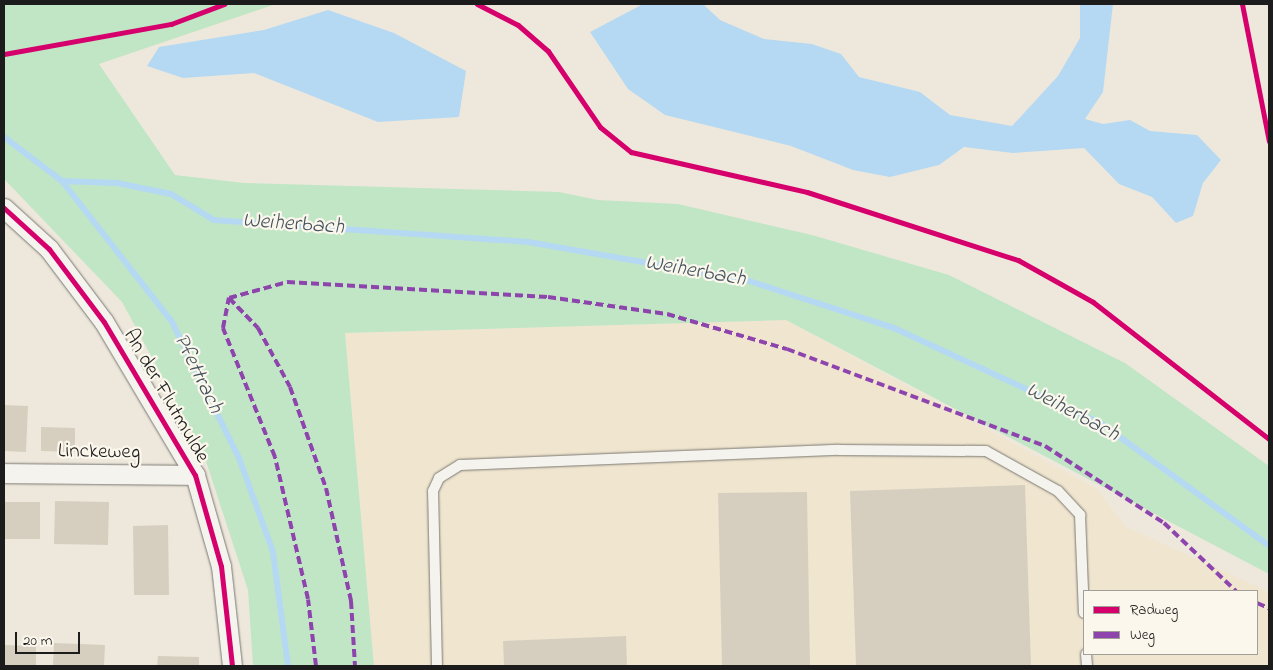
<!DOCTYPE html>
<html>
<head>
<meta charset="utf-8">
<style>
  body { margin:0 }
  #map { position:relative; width:1273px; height:670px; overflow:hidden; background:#eee8dc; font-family:"Indie Flower",sans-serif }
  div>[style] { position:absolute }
  .built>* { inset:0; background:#f0e5cf }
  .green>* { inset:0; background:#c1e6c5 }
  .water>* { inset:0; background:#b5d9f2 }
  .stream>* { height:6px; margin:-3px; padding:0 3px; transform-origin:3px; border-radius:3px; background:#b5d9f2 }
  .building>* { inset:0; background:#d6cfc0 }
  .roads { filter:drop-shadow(0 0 1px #7a7872) drop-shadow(0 0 1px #7a7872) }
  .lane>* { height:10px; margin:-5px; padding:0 5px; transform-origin:5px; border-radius:5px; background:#f5f3ee }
  .street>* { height:19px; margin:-9.5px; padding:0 9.5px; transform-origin:9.5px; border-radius:9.5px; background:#f5f3ee }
  .quiet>* { height:4px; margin-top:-2px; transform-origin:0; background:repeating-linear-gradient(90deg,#8e44ad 0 8px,transparent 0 12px) }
  .cycleway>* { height:5px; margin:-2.5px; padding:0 2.5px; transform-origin:2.5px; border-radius:2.5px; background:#d6006c }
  span { translate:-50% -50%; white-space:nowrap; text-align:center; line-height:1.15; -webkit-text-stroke:4.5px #fbf7ec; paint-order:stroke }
  .street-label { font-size:21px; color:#1c1c1c }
  .water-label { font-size:22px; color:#43535f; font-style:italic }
  .frame { position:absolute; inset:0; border:5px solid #1c1c1c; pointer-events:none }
  .legend { position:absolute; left:1083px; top:590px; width:175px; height:65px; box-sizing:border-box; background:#fbf7ec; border:1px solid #a29f99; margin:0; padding:6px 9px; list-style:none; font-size:15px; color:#1c1c1c }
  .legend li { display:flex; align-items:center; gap:10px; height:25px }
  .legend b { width:25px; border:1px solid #a29f99 }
  .scale { position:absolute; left:15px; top:632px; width:65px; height:22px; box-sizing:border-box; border:2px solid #1c1c1c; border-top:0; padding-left:6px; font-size:15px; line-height:18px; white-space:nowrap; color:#1c1c1c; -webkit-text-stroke:4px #fbf7ec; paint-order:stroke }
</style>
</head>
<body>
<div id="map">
  <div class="built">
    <div style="clip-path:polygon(evenodd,786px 320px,1097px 489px,1126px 527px,1269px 592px,1269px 666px,374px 666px,345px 333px,786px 320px,1084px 591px,1257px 591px,1257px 654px,1084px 654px,1084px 591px)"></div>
  </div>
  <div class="green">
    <div style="clip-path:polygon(4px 4px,276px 4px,99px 64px,175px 175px,244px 183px,559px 192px,598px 200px,678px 204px,812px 235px,949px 275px,1125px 363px,1269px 466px,1269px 574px,786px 320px,345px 333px,374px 666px,253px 666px,248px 590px,203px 452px,122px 302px,4px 179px)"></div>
  </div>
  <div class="water">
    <div style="clip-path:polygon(643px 4px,703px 4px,720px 20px,764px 39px,812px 44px,841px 54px,859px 77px,920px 92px,950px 115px,1012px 126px,1058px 76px,1080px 38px,1080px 4px,1113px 4px,1103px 92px,1085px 119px,1103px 124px,1130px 120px,1150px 131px,1197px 135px,1221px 160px,1203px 183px,1193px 216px,1176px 223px,1152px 197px,1119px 184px,1084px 148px,1013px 153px,964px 147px,939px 165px,890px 177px,853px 170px,791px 146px,665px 115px,628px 89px,590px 32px)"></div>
    <div style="clip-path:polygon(328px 10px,394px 33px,466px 71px,459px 117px,378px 122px,254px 73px,183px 78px,147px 66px,159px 47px,264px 30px)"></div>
  </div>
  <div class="stream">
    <div style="left:4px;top:137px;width:73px;rotate:37.2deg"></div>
    <div style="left:62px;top:181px;width:179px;rotate:52deg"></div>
    <div style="left:172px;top:322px;width:152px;rotate:63.8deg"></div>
    <div style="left:239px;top:458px;width:100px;rotate:70.1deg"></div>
    <div style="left:273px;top:552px;width:115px;rotate:82.5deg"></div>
    <div style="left:62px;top:181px;width:55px;rotate:2.1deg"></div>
    <div style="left:117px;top:183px;width:55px;rotate:11.5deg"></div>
    <div style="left:171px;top:194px;width:50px;rotate:31.2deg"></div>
    <div style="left:214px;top:220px;width:315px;rotate:4deg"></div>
    <div style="left:528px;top:242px;width:221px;rotate:9.9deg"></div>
    <div style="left:746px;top:280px;width:156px;rotate:18deg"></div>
    <div style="left:894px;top:328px;width:229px;rotate:24.8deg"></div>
    <div style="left:1102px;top:424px;width:207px;rotate:36.1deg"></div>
  </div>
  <div class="building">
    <div style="clip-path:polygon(4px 405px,28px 406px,26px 452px,4px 451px)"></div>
    <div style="clip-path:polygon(41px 427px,75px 428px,75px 452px,41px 451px)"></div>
    <div style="clip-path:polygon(1025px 485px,1031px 666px,856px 666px,850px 491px)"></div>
    <div style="clip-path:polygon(807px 492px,810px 666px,722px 666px,718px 493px)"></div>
    <div style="clip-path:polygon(55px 501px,109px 502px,108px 545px,54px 544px)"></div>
    <div style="clip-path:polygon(4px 502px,40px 502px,40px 539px,4px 539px)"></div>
    <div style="clip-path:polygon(168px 525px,169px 595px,134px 595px,133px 526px)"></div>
    <div style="clip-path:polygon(626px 636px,627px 666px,504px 666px,503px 641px)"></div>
    <div style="clip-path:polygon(54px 643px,105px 645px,104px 666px,53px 666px)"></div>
    <div style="clip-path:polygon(4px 645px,36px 646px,36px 666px,4px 666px)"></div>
    <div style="clip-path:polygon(158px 656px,199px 657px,199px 666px,157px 666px)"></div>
  </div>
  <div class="roads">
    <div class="lane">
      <div style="left:1086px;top:654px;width:12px;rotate:85deg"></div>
      <div style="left:437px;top:666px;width:175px;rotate:-91.3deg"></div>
      <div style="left:433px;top:491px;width:14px;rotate:-65deg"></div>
      <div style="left:439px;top:478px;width:25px;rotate:-32deg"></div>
      <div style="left:460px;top:465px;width:379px;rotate:-2.3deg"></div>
      <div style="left:839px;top:450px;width:147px;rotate:0.4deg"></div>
      <div style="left:986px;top:451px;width:82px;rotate:29.1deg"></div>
      <div style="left:1058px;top:491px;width:33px;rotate:47deg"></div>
      <div style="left:1080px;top:515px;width:98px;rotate:87.7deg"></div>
    </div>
    <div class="street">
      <div style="left:4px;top:208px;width:61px;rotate:42.3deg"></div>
      <div style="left:49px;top:249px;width:91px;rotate:53deg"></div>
      <div style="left:104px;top:322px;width:178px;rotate:59.3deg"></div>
      <div style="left:195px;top:475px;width:95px;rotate:74.1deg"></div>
      <div style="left:221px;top:566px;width:101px;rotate:83.7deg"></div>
      <div style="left:4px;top:473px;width:191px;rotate:0.6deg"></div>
    </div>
  </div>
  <div class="quiet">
    <div style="left:229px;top:298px;width:42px;rotate:46deg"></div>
    <div style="left:258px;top:328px;width:67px;rotate:61.5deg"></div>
    <div style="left:290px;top:387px;width:107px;rotate:70.4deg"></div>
    <div style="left:326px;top:488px;width:116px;rotate:77.5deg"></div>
    <div style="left:351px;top:601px;width:65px;rotate:86.5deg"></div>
    <div style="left:1257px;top:603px;width:13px;rotate:23deg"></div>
    <div style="left:316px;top:666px;width:67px;rotate:-96.8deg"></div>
    <div style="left:308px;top:599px;width:146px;rotate:-103.1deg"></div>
    <div style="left:275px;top:457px;width:139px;rotate:-112deg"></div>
    <div style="left:223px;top:328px;width:31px;rotate:-79deg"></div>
    <div style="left:229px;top:298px;width:60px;rotate:-15.4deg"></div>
    <div style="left:287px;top:282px;width:261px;rotate:3.3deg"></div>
    <div style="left:548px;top:297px;width:120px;rotate:8.1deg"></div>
    <div style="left:667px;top:314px;width:125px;rotate:16.3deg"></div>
    <div style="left:787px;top:349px;width:276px;rotate:20.6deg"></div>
    <div style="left:1045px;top:446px;width:142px;rotate:32.9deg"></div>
    <div style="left:1164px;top:523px;width:99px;rotate:43.4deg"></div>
  </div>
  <div class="cycleway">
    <div style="left:477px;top:4px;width:46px;rotate:27.1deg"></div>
    <div style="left:518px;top:25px;width:40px;rotate:41deg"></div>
    <div style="left:548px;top:51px;width:92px;rotate:55.6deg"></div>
    <div style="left:600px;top:127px;width:40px;rotate:39deg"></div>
    <div style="left:631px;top:152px;width:180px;rotate:12.8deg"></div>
    <div style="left:807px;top:192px;width:222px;rotate:17.9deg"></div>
    <div style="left:1018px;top:260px;width:86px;rotate:29.2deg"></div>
    <div style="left:1093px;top:302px;width:223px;rotate:37.9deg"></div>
    <div style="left:1242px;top:4px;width:140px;rotate:78.9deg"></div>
    <div style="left:4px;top:54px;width:170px;rotate:-10.2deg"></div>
    <div style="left:171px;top:24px;width:57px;rotate:-20.7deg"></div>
    <div style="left:4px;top:208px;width:61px;rotate:42.3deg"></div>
    <div style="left:49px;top:249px;width:91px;rotate:53deg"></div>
    <div style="left:104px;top:322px;width:178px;rotate:59.3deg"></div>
    <div style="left:195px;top:475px;width:95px;rotate:74.1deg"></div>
    <div style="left:221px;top:566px;width:101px;rotate:83.7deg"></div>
  </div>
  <div class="street-label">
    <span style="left:166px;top:396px;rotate:60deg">An der Flutmulde</span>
    <span style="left:99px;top:452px;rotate:1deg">Linckeweg</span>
  </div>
  <div class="water-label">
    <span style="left:293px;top:225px;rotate:4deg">Weiherbach</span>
    <span style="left:695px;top:272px;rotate:10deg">Weiherbach</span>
    <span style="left:197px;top:374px;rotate:64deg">Pfettrach</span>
    <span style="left:1072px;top:413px;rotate:28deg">Weiherbach</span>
  </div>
  <div class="frame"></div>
  <ul class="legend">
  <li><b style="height:6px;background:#d6006c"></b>Radweg</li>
  <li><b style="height:6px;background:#8e44ad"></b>Weg</li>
  </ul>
  <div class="scale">20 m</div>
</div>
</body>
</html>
